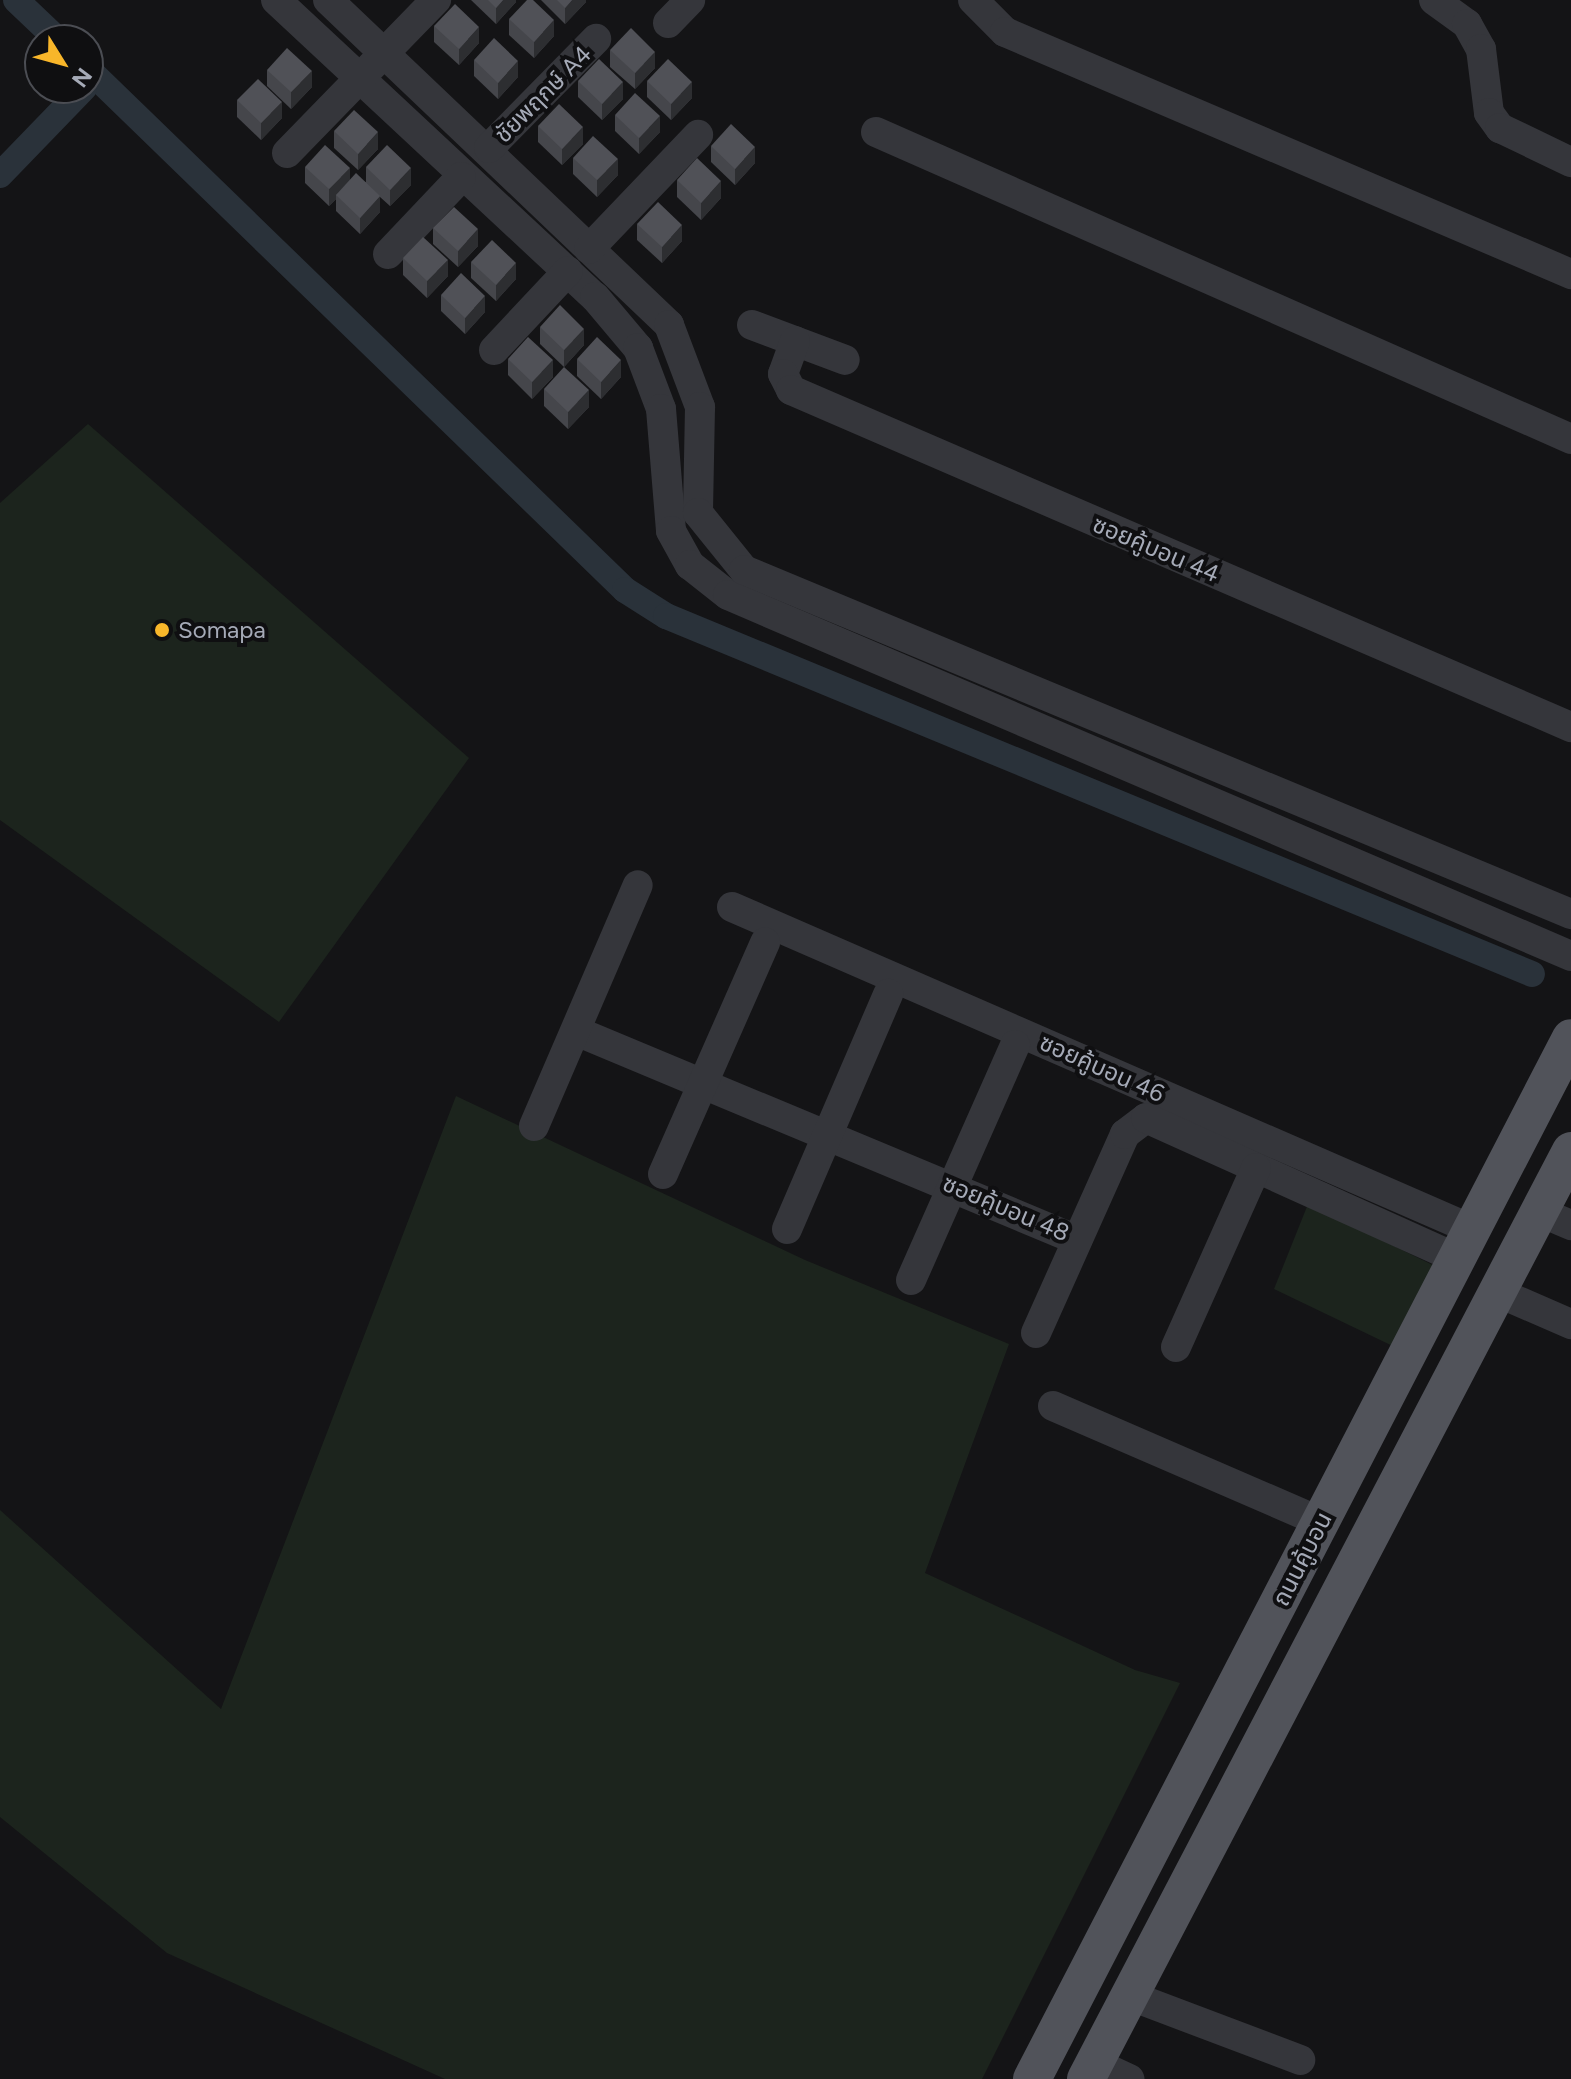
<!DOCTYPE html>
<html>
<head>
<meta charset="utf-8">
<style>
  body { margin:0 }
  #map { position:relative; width:1571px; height:2079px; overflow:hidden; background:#141416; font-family:Figtree,"Noto Sans Thai",sans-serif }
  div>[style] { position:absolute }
  .green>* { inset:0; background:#1c241d }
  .canal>* { height:26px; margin:-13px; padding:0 13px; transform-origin:13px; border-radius:13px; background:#2a323a }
  .minor>* { height:30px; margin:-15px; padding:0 15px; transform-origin:15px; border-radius:15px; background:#35363b }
  .major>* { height:38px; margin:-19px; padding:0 19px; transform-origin:19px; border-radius:19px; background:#51535a }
  .wall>* { inset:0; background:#45464b }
  .shaded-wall>* { inset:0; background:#2d2e31 }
  .building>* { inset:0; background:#505157 }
  .dots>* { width:22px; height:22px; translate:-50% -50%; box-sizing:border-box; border:4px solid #0f0f11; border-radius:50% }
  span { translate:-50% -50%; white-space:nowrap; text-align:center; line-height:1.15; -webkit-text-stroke:8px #0f0f11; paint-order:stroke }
  .street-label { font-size:24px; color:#a5aab7 }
  .poi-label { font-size:24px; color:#a5aab7 }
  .left { translate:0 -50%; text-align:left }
  .north { position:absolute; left:24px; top:24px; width:80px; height:80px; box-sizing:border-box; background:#0f0f11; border:2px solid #4b4d53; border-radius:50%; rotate:127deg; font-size:22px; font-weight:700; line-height:32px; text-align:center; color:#a5aab7 }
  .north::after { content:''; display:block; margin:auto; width:28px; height:36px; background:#f8b62a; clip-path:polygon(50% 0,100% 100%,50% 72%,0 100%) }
</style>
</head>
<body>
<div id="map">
  <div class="green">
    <div style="clip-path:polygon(88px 424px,469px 758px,279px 1022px,0 820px,0 503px)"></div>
    <div style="clip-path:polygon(456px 1096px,805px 1260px,1009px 1344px,925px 1573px,1135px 1670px,1180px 1683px,982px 2079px,445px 2079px,167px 1953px,0 1817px,0 1510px,221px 1709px)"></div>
    <div style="clip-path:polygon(1308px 1204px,1443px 1270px,1401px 1350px,1274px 1289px)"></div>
  </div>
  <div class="canal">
    <div style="left:16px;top:0;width:58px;rotate:43.6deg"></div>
    <div style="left:88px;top:69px;width:748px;rotate:44.13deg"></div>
    <div style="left:625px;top:590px;width:49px;rotate:32.4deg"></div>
    <div style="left:666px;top:616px;width:937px;rotate:22.46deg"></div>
    <div style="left:0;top:175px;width:121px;rotate:-46deg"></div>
  </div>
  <div class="minor">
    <div style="left:276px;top:0;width:436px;rotate:43deg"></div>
    <div style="left:595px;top:297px;width:67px;rotate:49.9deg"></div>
    <div style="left:638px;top:348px;width:65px;rotate:69.3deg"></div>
    <div style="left:661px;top:409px;width:122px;rotate:85.3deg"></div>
    <div style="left:671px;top:531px;width:39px;rotate:61deg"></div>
    <div style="left:690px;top:565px;width:48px;rotate:38.3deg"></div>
    <div style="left:728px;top:595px;width:917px;rotate:23.18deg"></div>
    <div style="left:328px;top:0;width:471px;rotate:43.6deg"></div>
    <div style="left:669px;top:325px;width:88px;rotate:69.3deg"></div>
    <div style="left:700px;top:407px;width:106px;rotate:91.1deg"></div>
    <div style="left:698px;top:513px;width:73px;rotate:51.1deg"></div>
    <div style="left:744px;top:570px;width:896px;rotate:22.59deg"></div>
    <div style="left:973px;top:0;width:45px;rotate:45deg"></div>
    <div style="left:1005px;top:32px;width:616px;rotate:23.15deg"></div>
    <div style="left:1434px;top:0;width:41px;rotate:36deg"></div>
    <div style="left:1467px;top:24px;width:29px;rotate:61deg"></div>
    <div style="left:1481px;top:49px;width:64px;rotate:82.9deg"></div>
    <div style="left:1489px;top:113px;width:19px;rotate:54deg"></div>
    <div style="left:1500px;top:128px;width:79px;rotate:25.6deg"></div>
    <div style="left:668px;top:23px;width:32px;rotate:-46deg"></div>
    <div style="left:876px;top:132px;width:760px;rotate:23.83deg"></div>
    <div style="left:489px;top:148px;width:153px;rotate:-45.5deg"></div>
    <div style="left:287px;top:153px;width:214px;rotate:-45.8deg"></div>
    <div style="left:589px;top:249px;width:158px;rotate:-46.3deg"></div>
    <div style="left:388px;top:254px;width:106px;rotate:-46.5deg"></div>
    <div style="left:752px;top:325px;width:99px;rotate:20.6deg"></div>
    <div style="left:795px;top:341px;width:35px;rotate:110deg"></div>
    <div style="left:783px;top:374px;width:18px;rotate:63deg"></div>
    <div style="left:791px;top:390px;width:850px;rotate:23.37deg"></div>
    <div style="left:494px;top:350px;width:108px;rotate:-46.9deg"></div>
    <div style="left:732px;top:907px;width:808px;rotate:23.55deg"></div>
    <div style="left:576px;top:1031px;width:543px;rotate:22.64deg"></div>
    <div style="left:534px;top:1126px;width:262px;rotate:-66.7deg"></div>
    <div style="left:663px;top:1174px;width:253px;rotate:-66.2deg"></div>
    <div style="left:1540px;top:1212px;width:34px;rotate:23deg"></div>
    <div style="left:787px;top:1229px;width:256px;rotate:-66.7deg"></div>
    <div style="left:911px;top:1280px;width:257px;rotate:-66.1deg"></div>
    <div style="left:1497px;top:1292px;width:81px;rotate:23.4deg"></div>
    <div style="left:1036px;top:1333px;width:218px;rotate:-65.9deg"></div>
    <div style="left:1125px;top:1134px;width:26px;rotate:-37deg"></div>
    <div style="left:1146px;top:1118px;width:342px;rotate:24.3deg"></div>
    <div style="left:1176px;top:1347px;width:196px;rotate:-65.9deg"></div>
    <div style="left:1053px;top:1406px;width:292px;rotate:23.4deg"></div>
    <div style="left:1131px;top:1996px;width:181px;rotate:20.7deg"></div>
    <div style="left:1095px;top:2063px;width:38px;rotate:25deg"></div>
  </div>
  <div class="major">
    <div style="left:1032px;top:2079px;width:1172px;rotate:-62.63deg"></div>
    <div style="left:1086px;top:2079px;width:1047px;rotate:-62.41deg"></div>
  </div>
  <div class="wall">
    <div style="clip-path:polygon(471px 0,516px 0,516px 2px,496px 24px)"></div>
    <div style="clip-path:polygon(541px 0,586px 0,586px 2px,565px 24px)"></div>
    <div style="clip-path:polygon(509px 19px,554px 36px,534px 58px,509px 35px)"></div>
    <div style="clip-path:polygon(434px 26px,479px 43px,459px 65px,434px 42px)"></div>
    <div style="clip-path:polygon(610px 50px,655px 68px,635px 89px,610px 67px)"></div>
    <div style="clip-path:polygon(474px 60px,518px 77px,498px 99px,474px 76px)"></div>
    <div style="clip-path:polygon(267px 70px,312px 87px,291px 109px,267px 86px)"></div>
    <div style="clip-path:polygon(578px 81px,623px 99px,602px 120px,578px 97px)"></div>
    <div style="clip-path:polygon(647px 81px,692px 98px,671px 120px,647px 97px)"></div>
    <div style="clip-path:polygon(237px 100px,282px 118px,261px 140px,237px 117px)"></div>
    <div style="clip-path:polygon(615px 115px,660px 132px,639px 154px,615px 131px)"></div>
    <div style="clip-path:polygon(538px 126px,583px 144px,562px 165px,538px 142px)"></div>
    <div style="clip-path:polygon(334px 131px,378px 149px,358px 170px,334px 148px)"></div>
    <div style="clip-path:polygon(711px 146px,755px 163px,735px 185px,711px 162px)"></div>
    <div style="clip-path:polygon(573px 158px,618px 175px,597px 197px,573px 174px)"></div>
    <div style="clip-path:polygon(305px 167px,350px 180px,366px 182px,366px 167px,411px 185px,390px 206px,380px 197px,380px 212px,360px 234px,336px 211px,336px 199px,329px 206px,305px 183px)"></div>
    <div style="clip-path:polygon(677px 180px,721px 198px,701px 220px,677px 197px)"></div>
    <div style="clip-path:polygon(637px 224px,682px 241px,662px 263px,637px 240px)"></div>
    <div style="clip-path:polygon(433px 228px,478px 246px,458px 267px,433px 244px)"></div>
    <div style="clip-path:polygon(403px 258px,448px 276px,427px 298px,403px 275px)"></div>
    <div style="clip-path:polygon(471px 262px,516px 279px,496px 301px,471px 278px)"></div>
    <div style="clip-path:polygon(441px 295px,485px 312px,465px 334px,441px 311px)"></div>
    <div style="clip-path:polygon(540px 327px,584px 345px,564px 367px,540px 344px)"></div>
    <div style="clip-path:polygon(508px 359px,553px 377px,532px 399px,508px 375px)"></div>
    <div style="clip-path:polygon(577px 359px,621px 377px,601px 399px,577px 376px)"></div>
    <div style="clip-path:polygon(544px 389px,589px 407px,568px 429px,544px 406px)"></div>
  </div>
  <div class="shaded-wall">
    <div style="clip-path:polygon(503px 0,516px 0,516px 2px,496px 24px,496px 8px)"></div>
    <div style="clip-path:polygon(572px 0,586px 0,586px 2px,565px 24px,565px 8px)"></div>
    <div style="clip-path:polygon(554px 20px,554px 36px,534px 58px,534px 42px)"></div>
    <div style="clip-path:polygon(479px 27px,479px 43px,459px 65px,459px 49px)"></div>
    <div style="clip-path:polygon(655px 52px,655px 68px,635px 89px,635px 73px)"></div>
    <div style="clip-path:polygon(518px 61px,518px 77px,498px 99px,498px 83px)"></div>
    <div style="clip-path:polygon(312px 71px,312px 87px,291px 109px,291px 92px)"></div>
    <div style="clip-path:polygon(623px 82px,623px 99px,602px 120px,602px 104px)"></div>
    <div style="clip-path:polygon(692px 82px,692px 98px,671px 120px,671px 104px)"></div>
    <div style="clip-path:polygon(282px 102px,282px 118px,261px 140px,261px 123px)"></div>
    <div style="clip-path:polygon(660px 116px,660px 132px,639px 154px,639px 138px)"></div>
    <div style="clip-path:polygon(583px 127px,583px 144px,562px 165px,562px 149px)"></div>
    <div style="clip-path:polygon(378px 132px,378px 149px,358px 170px,358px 154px)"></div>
    <div style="clip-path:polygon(755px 147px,755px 163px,735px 185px,735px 169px)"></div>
    <div style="clip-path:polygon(618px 159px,618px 175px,597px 197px,597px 180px)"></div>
    <div style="clip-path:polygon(350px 168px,350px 184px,336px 195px,336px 199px,329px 206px,329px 189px)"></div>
    <div style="clip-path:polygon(411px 168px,411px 185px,390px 206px,390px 190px)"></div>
    <div style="clip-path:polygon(721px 181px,721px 198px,701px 220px,701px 203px)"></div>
    <div style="clip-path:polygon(380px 196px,380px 212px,360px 234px,360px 218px)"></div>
    <div style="clip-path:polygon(682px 225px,682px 241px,662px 263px,662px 247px)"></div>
    <div style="clip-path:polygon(478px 229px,478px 246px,458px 267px,458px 251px)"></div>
    <div style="clip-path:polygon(448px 260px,448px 276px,427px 298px,427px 281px)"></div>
    <div style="clip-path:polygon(516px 263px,516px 279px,496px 301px,496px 285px)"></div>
    <div style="clip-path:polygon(485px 296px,485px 312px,465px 334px,465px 318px)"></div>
    <div style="clip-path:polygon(584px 329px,584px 345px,564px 367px,564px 350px)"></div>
    <div style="clip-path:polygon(553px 360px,553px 377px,532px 399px,532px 382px)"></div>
    <div style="clip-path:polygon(621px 360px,621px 377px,601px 399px,601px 382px)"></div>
    <div style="clip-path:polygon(589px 390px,589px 407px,568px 429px,568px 412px)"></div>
  </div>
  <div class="building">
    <div style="clip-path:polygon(488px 0,503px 0,496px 8px)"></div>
    <div style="clip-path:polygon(527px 0,533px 0,554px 20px,534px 42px,509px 19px)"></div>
    <div style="clip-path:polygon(557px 0,572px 0,565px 8px)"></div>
    <div style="clip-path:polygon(455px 4px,479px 27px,459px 49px,434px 26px)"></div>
    <div style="clip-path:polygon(631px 28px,655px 52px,635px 73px,610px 50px)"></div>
    <div style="clip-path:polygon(494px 38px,518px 61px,498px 83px,474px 60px)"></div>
    <div style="clip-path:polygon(287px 48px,312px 71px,291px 92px,267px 70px)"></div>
    <div style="clip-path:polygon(599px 59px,623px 82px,602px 104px,578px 81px)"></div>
    <div style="clip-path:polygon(668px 59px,692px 82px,671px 104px,647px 81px)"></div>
    <div style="clip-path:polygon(258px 79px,282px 102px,261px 123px,237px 100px)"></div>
    <div style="clip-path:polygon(635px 93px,660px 116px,639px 138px,615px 115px)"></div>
    <div style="clip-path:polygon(559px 104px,583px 127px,562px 149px,538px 126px)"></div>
    <div style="clip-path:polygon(354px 110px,378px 132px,358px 154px,334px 131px)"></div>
    <div style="clip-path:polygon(731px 124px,755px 147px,735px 169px,711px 146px)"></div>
    <div style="clip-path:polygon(593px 136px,618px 159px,597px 180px,573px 158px)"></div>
    <div style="clip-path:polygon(325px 145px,350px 168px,329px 189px,305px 167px)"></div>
    <div style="clip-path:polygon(387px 145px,411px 168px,390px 190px,366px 167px)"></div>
    <div style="clip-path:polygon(697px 158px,721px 181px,701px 203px,677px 180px)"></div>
    <div style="clip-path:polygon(356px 173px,380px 196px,360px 218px,336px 195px)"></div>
    <div style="clip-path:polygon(658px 202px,682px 225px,662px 247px,637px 224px)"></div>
    <div style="clip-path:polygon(454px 207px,478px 229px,458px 251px,433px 228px)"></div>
    <div style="clip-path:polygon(423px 237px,448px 260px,427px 281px,403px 258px)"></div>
    <div style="clip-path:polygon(492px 240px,516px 263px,496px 285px,471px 262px)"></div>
    <div style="clip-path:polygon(461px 273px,485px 296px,465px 318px,441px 295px)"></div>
    <div style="clip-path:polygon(560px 305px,584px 329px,564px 350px,540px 327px)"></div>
    <div style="clip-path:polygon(528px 337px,553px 360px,532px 382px,508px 359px)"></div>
    <div style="clip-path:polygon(597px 337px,621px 360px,601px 382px,577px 359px)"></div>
    <div style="clip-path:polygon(564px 367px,589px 390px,568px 412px,544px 389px)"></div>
  </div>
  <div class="dots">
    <div style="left:162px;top:630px;background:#f8b62a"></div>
  </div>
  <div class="street-label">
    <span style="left:543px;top:94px;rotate:-45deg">ชัยพฤกษ์ A4</span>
    <span style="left:1156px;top:549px;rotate:23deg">ซอยคู้บอน 44</span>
    <span style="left:1102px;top:1068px;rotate:24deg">ซอยคู้บอน 46</span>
    <span style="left:1006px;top:1208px;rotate:23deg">ซอยคู้บอน 48</span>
    <span style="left:1302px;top:1559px;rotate:-63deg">ถนนคู้บอน</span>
  </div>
  <div class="poi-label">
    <span class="left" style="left:178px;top:630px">Somapa</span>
  </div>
  <div class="north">N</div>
</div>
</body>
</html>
